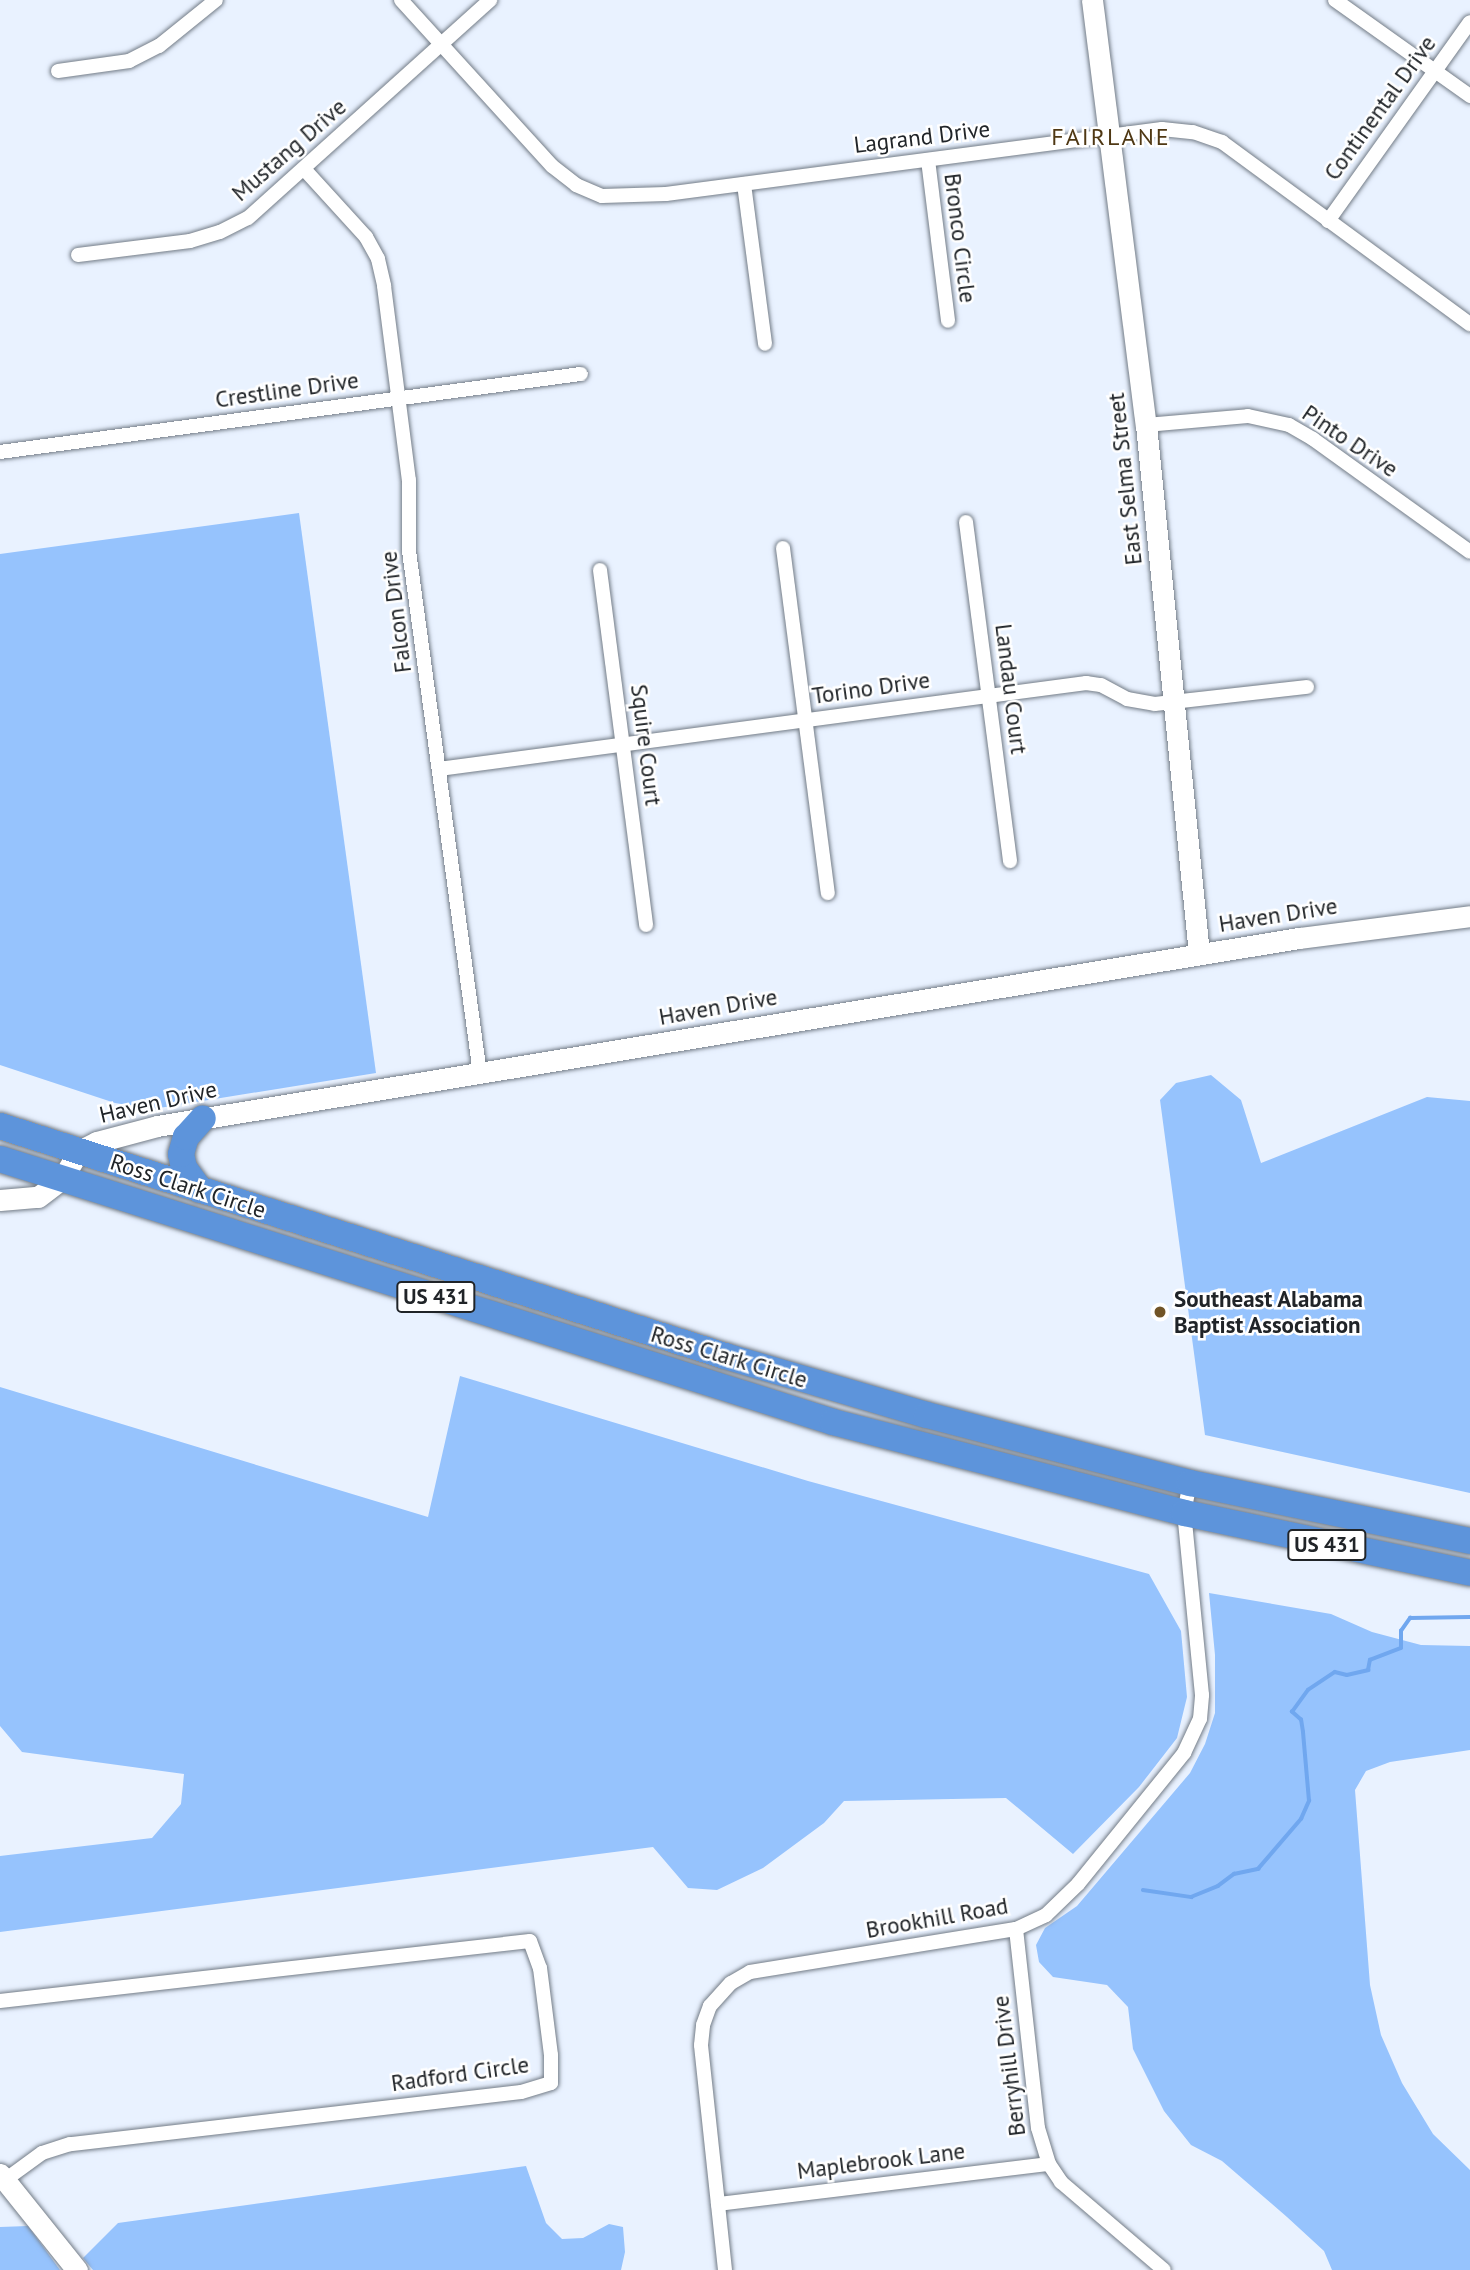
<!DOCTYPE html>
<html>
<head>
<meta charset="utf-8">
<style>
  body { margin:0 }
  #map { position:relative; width:1470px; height:2270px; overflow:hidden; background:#e9f2ff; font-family:"PT Sans",sans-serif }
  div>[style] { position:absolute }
  .forest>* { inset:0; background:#96c3fd }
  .stream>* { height:3.5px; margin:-1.75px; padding:0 1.75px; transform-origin:1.75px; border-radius:1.75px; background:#70a7ef }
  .roads { filter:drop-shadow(0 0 2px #737c87) drop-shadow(0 0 2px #737c87) }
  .street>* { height:14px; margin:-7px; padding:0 7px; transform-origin:7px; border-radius:7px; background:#fff }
  .secondary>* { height:21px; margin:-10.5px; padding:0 10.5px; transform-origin:10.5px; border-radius:10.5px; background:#fff }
  .highway>* { height:26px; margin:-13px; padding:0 13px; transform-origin:13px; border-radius:13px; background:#5d94db }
  .dots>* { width:19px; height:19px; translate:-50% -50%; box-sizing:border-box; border:4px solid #fff; border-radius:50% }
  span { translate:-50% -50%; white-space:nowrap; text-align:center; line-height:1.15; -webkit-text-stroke:5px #fff; paint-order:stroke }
  .shield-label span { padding:2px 5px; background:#fff; border:2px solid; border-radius:5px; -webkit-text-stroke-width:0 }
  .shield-label { font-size:21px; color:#202428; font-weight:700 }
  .street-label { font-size:23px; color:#202428 }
  .poi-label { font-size:23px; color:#202428; font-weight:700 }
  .left { translate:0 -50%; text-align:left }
  .neighbourhood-label { font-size:24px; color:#4f3814; letter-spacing:2px }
</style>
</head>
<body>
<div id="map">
  <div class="forest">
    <div style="clip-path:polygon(299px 513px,376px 1073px,153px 1109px,115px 1103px,0 1065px,0 554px)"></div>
    <div style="clip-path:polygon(1211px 1075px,1241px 1100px,1261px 1163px,1427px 1097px,1470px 1101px,1470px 1493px,1205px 1435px,1160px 1100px,1176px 1083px)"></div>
    <div style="clip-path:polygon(460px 1376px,808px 1481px,1149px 1574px,1181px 1631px,1187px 1697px,1177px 1738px,1139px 1787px,1073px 1854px,1006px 1798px,844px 1801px,824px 1823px,763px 1868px,717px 1890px,688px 1888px,653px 1847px,0 1932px,0 1856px,152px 1838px,181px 1804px,184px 1774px,22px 1752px,0 1726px,0 1387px,428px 1517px)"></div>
    <div style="clip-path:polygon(1209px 1593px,1331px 1614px,1372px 1632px,1421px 1645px,1470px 1646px,1470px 1750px,1390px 1762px,1366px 1771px,1355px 1790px,1370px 1985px,1381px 2035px,1402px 2083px,1433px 2134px,1470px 2170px,1470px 2270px,1332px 2270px,1324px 2251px,1287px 2217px,1222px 2161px,1191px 2145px,1164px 2111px,1133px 2049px,1128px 2007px,1107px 1985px,1053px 1977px,1039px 1962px,1036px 1945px,1045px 1928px,1077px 1906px,1190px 1773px,1205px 1744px,1215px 1713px,1215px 1655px)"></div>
    <div style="clip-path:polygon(526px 2166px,546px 2223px,562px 2239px,583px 2238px,609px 2224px,623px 2227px,625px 2252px,621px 2270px,93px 2270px,83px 2258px,118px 2223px)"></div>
    <div style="clip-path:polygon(28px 2226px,60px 2270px,0 2270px,0 2227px)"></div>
  </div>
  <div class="stream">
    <div style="left:1143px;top:1890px;width:49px;rotate:8.3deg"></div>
    <div style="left:1191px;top:1897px;width:29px;rotate:-22deg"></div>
    <div style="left:1218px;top:1886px;width:20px;rotate:-37deg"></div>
    <div style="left:1234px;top:1874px;width:25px;rotate:-12deg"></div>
    <div style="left:1258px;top:1869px;width:66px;rotate:-49.3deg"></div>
    <div style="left:1301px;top:1819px;width:20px;rotate:-66deg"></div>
    <div style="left:1309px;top:1801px;width:69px;rotate:-95deg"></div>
    <div style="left:1303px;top:1732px;width:12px;rotate:-99deg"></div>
    <div style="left:1301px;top:1720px;width:12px;rotate:-138deg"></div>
    <div style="left:1292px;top:1712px;width:27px;rotate:-54deg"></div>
    <div style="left:1308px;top:1690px;width:32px;rotate:-34deg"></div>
    <div style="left:1335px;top:1672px;width:12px;rotate:14deg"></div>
    <div style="left:1347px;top:1675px;width:22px;rotate:-13deg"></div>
    <div style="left:1368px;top:1670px;width:10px;rotate:-79deg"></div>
    <div style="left:1370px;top:1660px;width:33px;rotate:-21deg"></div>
    <div style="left:1401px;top:1648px;width:17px;rotate:-90deg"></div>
    <div style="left:1401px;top:1631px;width:16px;rotate:-55deg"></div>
    <div style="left:1410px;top:1618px;width:60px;rotate:-1deg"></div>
  </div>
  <div class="roads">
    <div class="street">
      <div style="left:401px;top:0;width:224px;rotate:47.7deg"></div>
      <div style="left:552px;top:166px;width:31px;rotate:38deg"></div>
      <div style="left:576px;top:185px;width:28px;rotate:23deg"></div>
      <div style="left:602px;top:196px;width:64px;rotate:-1.8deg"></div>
      <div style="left:666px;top:194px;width:500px;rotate:-7.47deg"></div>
      <div style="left:1162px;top:129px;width:31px;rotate:6deg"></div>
      <div style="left:1193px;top:132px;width:31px;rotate:19deg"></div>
      <div style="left:1222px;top:142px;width:308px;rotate:36.3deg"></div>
      <div style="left:1335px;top:0;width:166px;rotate:35.4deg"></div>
      <div style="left:58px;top:71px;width:72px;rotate:-8deg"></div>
      <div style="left:129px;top:61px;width:34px;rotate:-27deg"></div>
      <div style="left:159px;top:46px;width:73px;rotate:-38.9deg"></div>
      <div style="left:928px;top:160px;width:162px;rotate:82.9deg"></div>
      <div style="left:305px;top:170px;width:91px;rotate:47.7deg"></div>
      <div style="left:366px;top:237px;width:25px;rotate:61deg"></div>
      <div style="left:378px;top:259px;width:28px;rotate:77deg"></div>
      <div style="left:384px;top:286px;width:196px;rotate:82.7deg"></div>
      <div style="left:409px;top:480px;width:71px;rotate:90deg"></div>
      <div style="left:409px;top:551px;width:528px;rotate:82.27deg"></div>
      <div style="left:744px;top:184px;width:161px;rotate:82.5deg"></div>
      <div style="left:1328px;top:221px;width:244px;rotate:-54.5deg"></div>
      <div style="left:78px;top:255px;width:113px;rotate:-7.1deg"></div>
      <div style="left:190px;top:241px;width:31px;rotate:-17deg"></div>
      <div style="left:220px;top:232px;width:31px;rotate:-27deg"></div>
      <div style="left:248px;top:218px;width:326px;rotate:-42deg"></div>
      <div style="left:1146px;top:425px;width:102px;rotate:-5deg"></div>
      <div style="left:1248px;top:416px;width:42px;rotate:12.4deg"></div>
      <div style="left:1289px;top:425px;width:28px;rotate:30deg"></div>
      <div style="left:1313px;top:439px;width:193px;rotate:35.7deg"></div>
      <div style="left:0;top:452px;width:586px;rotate:-7.65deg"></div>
      <div style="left:966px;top:522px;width:342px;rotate:82.6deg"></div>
      <div style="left:783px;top:548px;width:348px;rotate:82.6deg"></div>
      <div style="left:600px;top:570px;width:358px;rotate:82.6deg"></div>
      <div style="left:439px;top:769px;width:653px;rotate:-7.57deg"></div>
      <div style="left:1086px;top:683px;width:15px;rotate:8deg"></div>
      <div style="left:1101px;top:685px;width:30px;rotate:28deg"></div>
      <div style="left:1127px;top:699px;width:28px;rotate:10deg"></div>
      <div style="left:1155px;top:704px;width:153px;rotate:-6.4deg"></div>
      <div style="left:1016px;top:1929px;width:200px;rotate:83.7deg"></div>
      <div style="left:1038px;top:2128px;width:38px;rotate:73deg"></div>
      <div style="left:1049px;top:2164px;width:22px;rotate:56deg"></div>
      <div style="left:1061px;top:2182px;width:135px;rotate:40.5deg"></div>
      <div style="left:0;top:2001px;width:533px;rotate:-6.46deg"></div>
      <div style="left:530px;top:1941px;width:29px;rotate:70deg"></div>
      <div style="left:540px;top:1968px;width:88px;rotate:82.8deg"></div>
      <div style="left:551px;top:2055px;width:28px;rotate:90deg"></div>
      <div style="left:551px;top:2083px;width:31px;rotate:163deg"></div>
      <div style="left:521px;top:2092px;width:454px;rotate:173.4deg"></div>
      <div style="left:70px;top:2144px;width:29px;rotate:162deg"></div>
      <div style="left:42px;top:2153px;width:46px;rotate:143.9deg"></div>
      <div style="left:718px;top:2204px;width:333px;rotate:-6.9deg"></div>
      <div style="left:725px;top:2270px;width:226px;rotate:-96.1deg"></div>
      <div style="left:701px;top:2045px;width:20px;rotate:-84deg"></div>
      <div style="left:703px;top:2025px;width:20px;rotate:-70deg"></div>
      <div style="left:710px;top:2006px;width:31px;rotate:-48deg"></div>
      <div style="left:731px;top:1983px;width:22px;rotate:-30deg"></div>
      <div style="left:750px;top:1972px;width:269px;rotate:-9.2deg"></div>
      <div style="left:1016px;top:1929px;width:33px;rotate:-25deg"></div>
      <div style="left:1046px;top:1915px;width:45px;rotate:-44.1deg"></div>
      <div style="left:1078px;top:1884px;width:169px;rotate:-51deg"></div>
      <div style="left:1184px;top:1753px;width:38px;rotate:-65deg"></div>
      <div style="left:1200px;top:1719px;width:24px;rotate:-85deg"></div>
      <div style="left:1202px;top:1695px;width:183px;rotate:-95.6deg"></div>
      <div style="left:1184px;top:1513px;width:31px;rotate:-79deg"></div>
    </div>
    <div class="secondary">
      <div style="left:1092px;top:0;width:428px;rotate:82.8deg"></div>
      <div style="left:1146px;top:425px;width:532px;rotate:84.28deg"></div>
      <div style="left:0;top:1200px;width:38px;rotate:-5deg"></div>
      <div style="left:38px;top:1197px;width:30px;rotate:-37deg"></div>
      <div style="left:62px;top:1179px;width:33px;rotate:-59deg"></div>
      <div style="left:79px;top:1151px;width:20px;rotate:-27deg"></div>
      <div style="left:97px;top:1142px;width:62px;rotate:-14.9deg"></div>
      <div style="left:157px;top:1126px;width:1157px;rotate:-9.35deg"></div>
      <div style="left:1299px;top:938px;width:172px;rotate:-7.3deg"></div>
      <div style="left:0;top:2174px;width:123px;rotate:51.3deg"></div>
    </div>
    <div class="highway">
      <div style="left:0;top:1126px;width:761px;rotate:17.6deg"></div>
      <div style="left:725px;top:1356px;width:210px;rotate:16.3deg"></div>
      <div style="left:927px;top:1415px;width:272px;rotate:14.5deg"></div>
      <div style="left:1190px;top:1483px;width:286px;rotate:11.7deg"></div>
      <div style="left:0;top:1159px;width:874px;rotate:17.52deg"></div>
      <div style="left:833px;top:1422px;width:363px;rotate:14.5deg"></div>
      <div style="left:1184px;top:1513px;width:292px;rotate:11.8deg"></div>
      <div style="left:200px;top:1190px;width:27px;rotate:-126deg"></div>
      <div style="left:184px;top:1168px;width:14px;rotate:-102deg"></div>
      <div style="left:181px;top:1154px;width:18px;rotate:-74deg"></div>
      <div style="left:186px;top:1137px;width:25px;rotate:-48deg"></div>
    </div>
  </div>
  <div class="dots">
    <div style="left:1160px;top:1312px;background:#715427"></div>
  </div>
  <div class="shield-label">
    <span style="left:436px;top:1297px">US 431</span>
    <span style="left:1327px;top:1545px">US 431</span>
  </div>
  <div class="street-label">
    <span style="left:1380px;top:108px;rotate:-54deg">Continental Drive</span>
    <span style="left:922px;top:137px;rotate:-7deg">Lagrand Drive</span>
    <span style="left:289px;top:150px;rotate:-41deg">Mustang Drive</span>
    <span style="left:960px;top:238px;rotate:83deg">Bronco Circle</span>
    <span style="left:287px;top:390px;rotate:-8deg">Crestline Drive</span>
    <span style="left:1350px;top:441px;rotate:34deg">Pinto Drive</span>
    <span style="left:1125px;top:479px;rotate:-96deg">East Selma Street</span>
    <span style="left:396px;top:612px;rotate:-97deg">Falcon Drive</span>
    <span style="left:871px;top:688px;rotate:-8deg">Torino Drive</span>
    <span style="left:1011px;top:689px;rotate:83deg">Landau Court</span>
    <span style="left:646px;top:745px;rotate:83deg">Squire Court</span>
    <span style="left:1278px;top:915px;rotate:-9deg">Haven Drive</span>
    <span style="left:718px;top:1007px;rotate:-10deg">Haven Drive</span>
    <span style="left:158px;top:1102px;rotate:-13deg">Haven Drive</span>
    <span style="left:188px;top:1186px;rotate:18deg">Ross Clark Circle</span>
    <span style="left:729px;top:1357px;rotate:17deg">Ross Clark Circle</span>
    <span style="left:937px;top:1918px;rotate:-10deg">Brookhill Road</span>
    <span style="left:1009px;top:2066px;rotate:-97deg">Berryhill Drive</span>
    <span style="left:460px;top:2074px;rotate:-8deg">Radford Circle</span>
    <span style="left:881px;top:2161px;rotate:-7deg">Maplebrook Lane</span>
  </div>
  <div class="poi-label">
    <span class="left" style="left:1174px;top:1312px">Southeast Alabama<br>Baptist Association</span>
  </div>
  <div class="neighbourhood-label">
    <span style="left:1111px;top:137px">FAIRLANE</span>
  </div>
</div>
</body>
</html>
